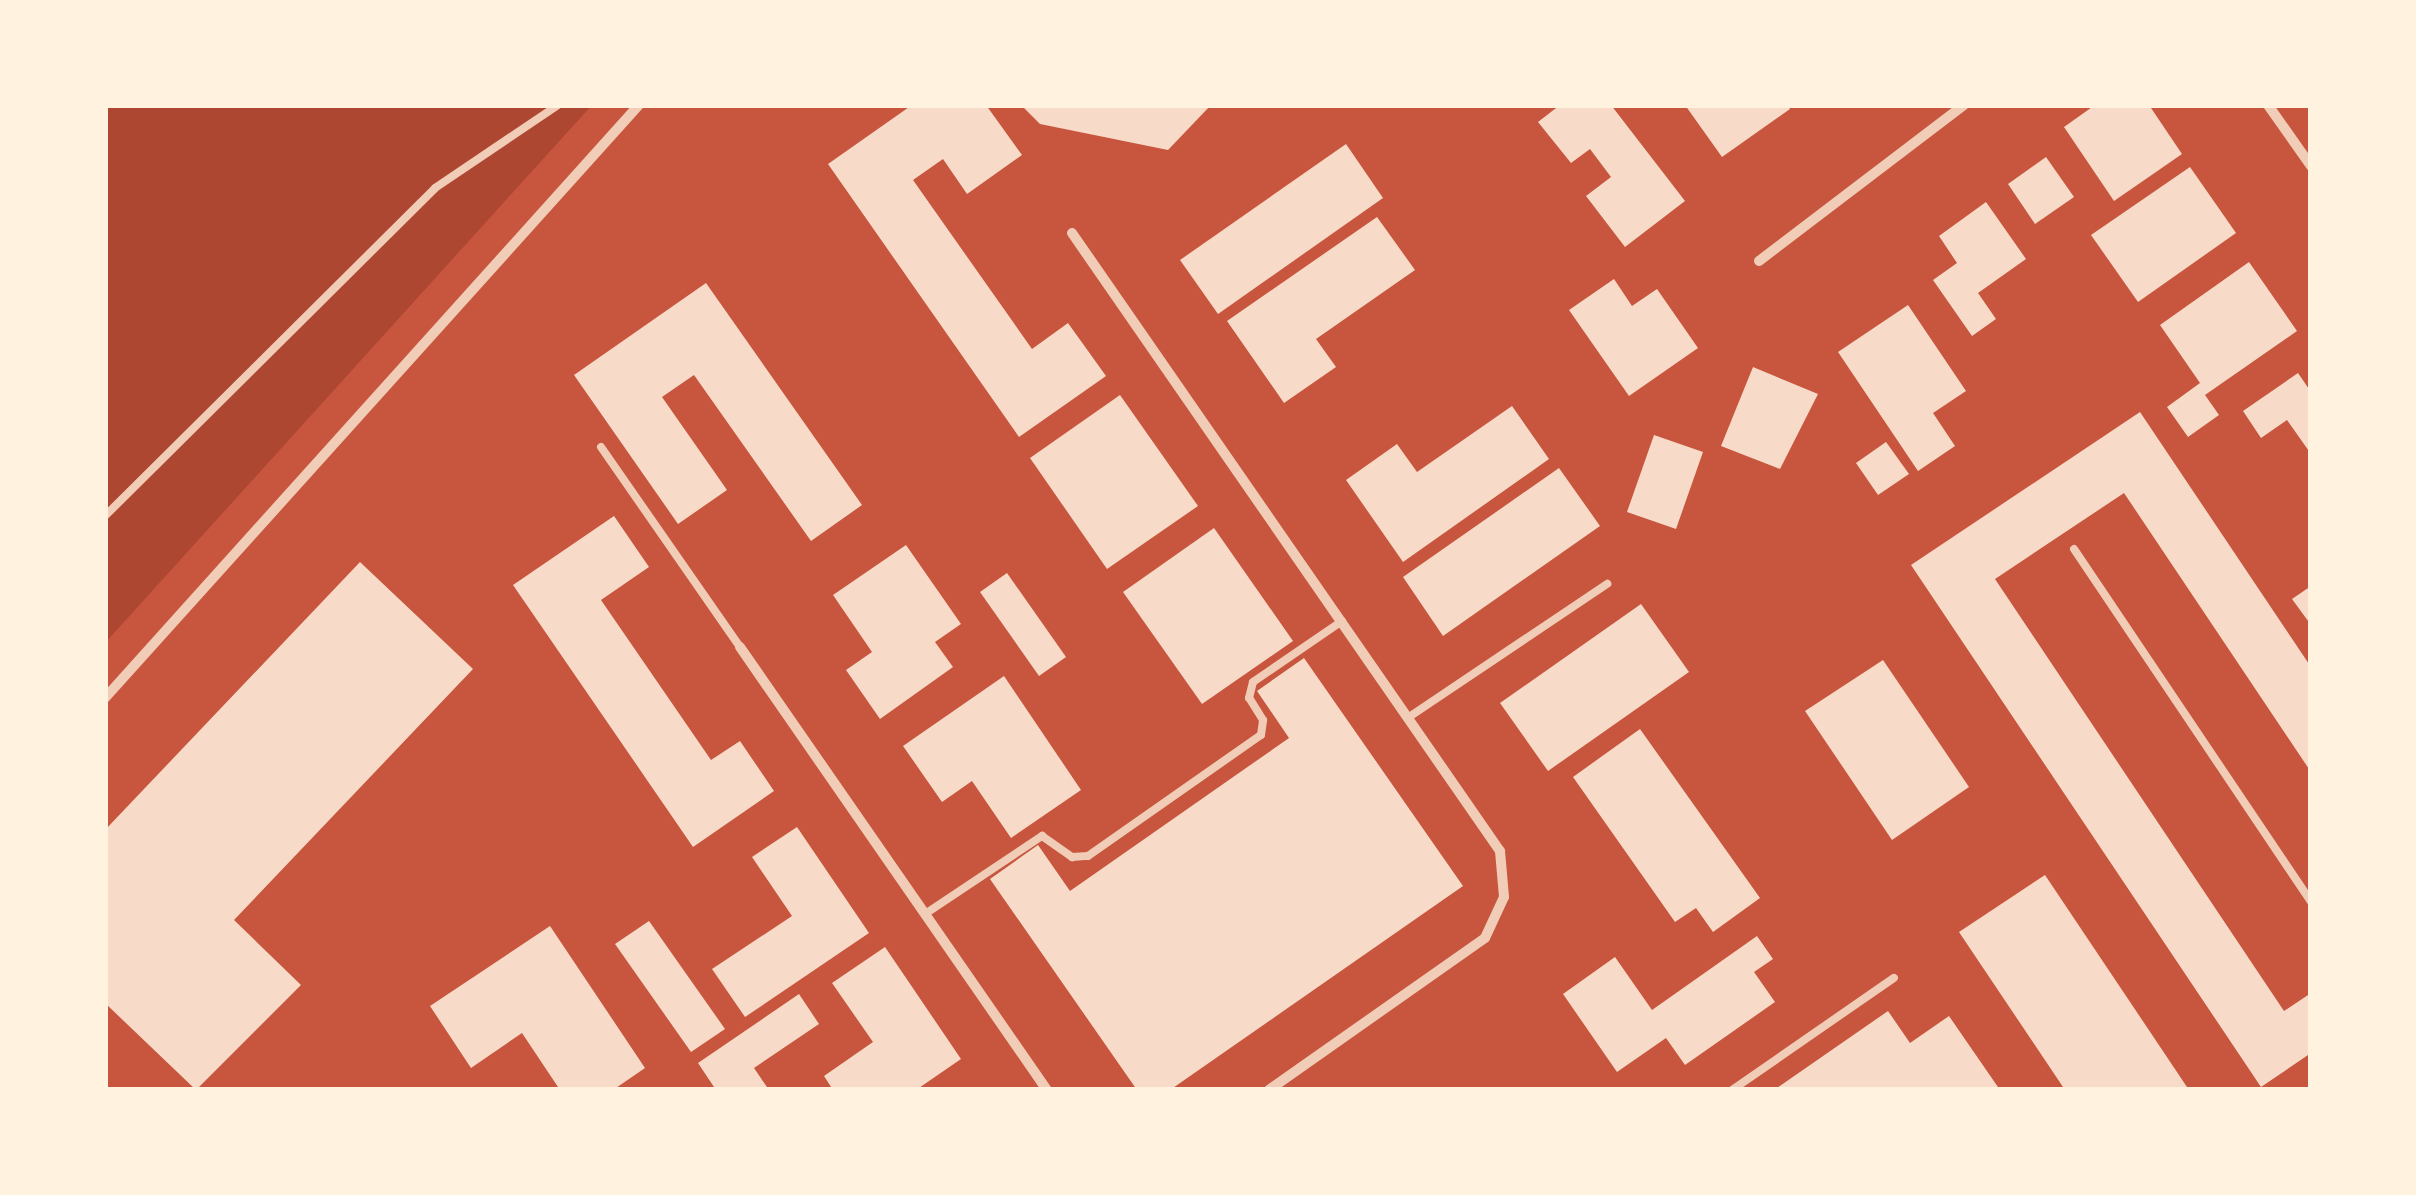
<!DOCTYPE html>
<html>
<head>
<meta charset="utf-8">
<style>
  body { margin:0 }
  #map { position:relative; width:2416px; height:1195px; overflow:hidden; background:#c8553d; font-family:Arial,sans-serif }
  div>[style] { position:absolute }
  .green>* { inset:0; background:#ae4732 }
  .building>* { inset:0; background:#f7dbc8 }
  .service>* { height:8px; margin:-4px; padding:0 4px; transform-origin:4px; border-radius:4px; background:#f1ccb7 }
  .minor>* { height:10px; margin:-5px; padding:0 5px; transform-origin:5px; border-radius:5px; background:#f1ccb7 }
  span { translate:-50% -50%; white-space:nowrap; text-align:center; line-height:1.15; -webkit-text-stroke:9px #fff3e0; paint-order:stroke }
  .frame { position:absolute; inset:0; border:108px solid #fff3e0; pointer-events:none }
</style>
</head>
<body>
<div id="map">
  <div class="green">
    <div style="clip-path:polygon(105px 105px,592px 105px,105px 643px)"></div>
  </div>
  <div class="building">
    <div style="clip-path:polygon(912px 105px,986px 105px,1022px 155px,967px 194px,943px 159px,913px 180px,1032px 349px,1068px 323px,1106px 376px,1019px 437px,828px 164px)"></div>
    <div style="clip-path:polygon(1021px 105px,1211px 105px,1168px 150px,1040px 124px)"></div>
    <div style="clip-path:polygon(1560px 105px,1611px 105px,1685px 201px,1625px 247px,1586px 196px,1611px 177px,1590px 149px,1571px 163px,1538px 122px)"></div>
    <div style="clip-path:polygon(1685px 105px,1788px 105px,1790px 109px,1722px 157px)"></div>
    <div style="clip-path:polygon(2095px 105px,2149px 105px,2182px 154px,2114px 201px,2064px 127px)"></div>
    <div style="clip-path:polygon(1346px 144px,1383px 198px,1218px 314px,1180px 260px)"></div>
    <div style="clip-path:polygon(2046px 157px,2074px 197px,2035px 224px,2008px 184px)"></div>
    <div style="clip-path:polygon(2190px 167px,2236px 233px,2138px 302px,2091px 235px)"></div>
    <div style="clip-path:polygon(1986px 202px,2026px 259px,1978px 293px,1996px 319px,1972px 336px,1933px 280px,1957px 263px,1939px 236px)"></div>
    <div style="clip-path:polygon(1377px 217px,1415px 270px,1316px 339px,1336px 367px,1284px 403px,1227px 321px)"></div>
    <div style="clip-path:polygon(2249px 262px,2297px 331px,2205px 395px,2219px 415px,2188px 437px,2167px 407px,2200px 383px,2160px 325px)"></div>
    <div style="clip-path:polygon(1614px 279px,1632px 306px,1657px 289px,1698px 348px,1629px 396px,1569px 310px)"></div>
    <div style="clip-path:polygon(706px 283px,862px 505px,811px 541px,694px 375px,662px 397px,727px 490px,678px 524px,574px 375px)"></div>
    <div style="clip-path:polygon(1908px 305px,1966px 391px,1933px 413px,1955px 446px,1918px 471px,1838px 352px)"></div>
    <div style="clip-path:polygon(1753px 367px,1818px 394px,1780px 469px,1721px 446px)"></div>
    <div style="clip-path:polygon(2298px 373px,2311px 392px,2311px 454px,2287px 420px,2261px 438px,2243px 411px)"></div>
    <div style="clip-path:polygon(1120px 395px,1198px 506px,1107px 569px,1030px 458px)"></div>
    <div style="clip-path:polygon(1512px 406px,1549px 459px,1403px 562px,1346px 480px,1397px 444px,1417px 472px)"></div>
    <div style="clip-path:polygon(2140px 412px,2311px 667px,2311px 772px,2124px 493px,1995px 579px,2284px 1011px,2311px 993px,2311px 1053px,2261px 1087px,1911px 565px)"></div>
    <div style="clip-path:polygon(1654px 435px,1703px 452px,1676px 529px,1627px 512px)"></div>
    <div style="clip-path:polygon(1886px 442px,1909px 474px,1878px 495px,1856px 463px)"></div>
    <div style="clip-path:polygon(1559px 468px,1600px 526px,1443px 636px,1403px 577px)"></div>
    <div style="clip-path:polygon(614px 516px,649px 567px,601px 600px,711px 760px,740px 741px,774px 791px,693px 847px,513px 585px)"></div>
    <div style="clip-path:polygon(1214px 528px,1293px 641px,1202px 704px,1123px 592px)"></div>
    <div style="clip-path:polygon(906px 545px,961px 624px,935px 642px,953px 667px,880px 719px,846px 670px,872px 652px,833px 595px)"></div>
    <div style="clip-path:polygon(360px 562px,473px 669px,234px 920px,301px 985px,196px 1090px,105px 1003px,105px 830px)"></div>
    <div style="clip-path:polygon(1007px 573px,1066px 657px,1039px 676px,980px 592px)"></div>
    <div style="clip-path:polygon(2311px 586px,2311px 625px,2292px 599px)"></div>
    <div style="clip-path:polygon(1641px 604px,1689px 672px,1548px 771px,1500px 703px)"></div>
    <div style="clip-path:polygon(1304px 658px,1463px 886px,1170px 1090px,1137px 1090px,990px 879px,1038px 845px,1070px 891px,1289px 738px,1257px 691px)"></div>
    <div style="clip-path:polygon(1883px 660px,1969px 787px,1892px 840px,1805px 711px)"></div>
    <div style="clip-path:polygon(1004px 676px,1081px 790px,1011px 838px,972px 781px,942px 802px,903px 746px)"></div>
    <div style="clip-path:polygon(1640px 729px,1760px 898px,1713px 932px,1696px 908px,1675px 922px,1573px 777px)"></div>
    <div style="clip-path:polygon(797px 827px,869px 933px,745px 1017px,712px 969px,792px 916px,752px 857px)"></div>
    <div style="clip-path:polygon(2045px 875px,2189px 1090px,2065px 1090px,1959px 932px)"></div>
    <div style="clip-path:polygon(649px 921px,725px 1029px,691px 1052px,615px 944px)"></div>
    <div style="clip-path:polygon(550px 926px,645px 1068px,613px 1090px,560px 1090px,522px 1033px,471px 1068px,430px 1006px)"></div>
    <div style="clip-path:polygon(1757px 936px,1773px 959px,1754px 972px,1775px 1002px,1685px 1065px,1666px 1038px,1617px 1072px,1563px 994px,1615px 957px,1652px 1010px)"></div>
    <div style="clip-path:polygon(885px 947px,961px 1059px,916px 1090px,833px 1090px,824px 1076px,873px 1042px,832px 983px)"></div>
    <div style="clip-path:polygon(799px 994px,819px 1024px,754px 1068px,769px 1090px,716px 1090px,698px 1063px)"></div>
    <div style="clip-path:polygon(1888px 1011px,1910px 1043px,1949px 1016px,2000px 1090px,1774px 1090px)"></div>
  </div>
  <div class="service">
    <div style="left:601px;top:447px;width:244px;rotate:55.2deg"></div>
    <div style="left:105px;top:516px;width:465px;rotate:-44.8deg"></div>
    <div style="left:435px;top:188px;width:148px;rotate:-34deg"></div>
    <div style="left:2074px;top:549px;width:425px;rotate:56.1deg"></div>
    <div style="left:1409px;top:717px;width:239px;rotate:-33.9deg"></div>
    <div style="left:925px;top:914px;width:141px;rotate:-33.7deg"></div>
    <div style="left:1042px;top:836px;width:37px;rotate:35deg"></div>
    <div style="left:1072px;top:857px;width:16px;rotate:-4deg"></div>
    <div style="left:1088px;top:856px;width:211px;rotate:-35deg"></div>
    <div style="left:1261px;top:735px;width:15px;rotate:-82deg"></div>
    <div style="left:1263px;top:720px;width:26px;rotate:-122deg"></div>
    <div style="left:1249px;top:698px;width:16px;rotate:-76deg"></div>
    <div style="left:1253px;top:682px;width:108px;rotate:-34.4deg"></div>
    <div style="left:1732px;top:1090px;width:197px;rotate:-34.7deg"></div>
  </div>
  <div class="minor">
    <div style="left:2268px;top:105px;width:75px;rotate:54.8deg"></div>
    <div style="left:1072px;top:233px;width:752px;rotate:55.3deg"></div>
    <div style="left:1500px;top:851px;width:46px;rotate:85deg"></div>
    <div style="left:1504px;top:897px;width:45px;rotate:114.9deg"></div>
    <div style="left:1485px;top:938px;width:264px;rotate:144.9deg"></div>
    <div style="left:1759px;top:261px;width:258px;rotate:-37.3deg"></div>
    <div style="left:740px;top:647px;width:539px;rotate:55.28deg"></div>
    <div style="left:105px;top:698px;width:798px;rotate:-48deg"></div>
  </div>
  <div class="frame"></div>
</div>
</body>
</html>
